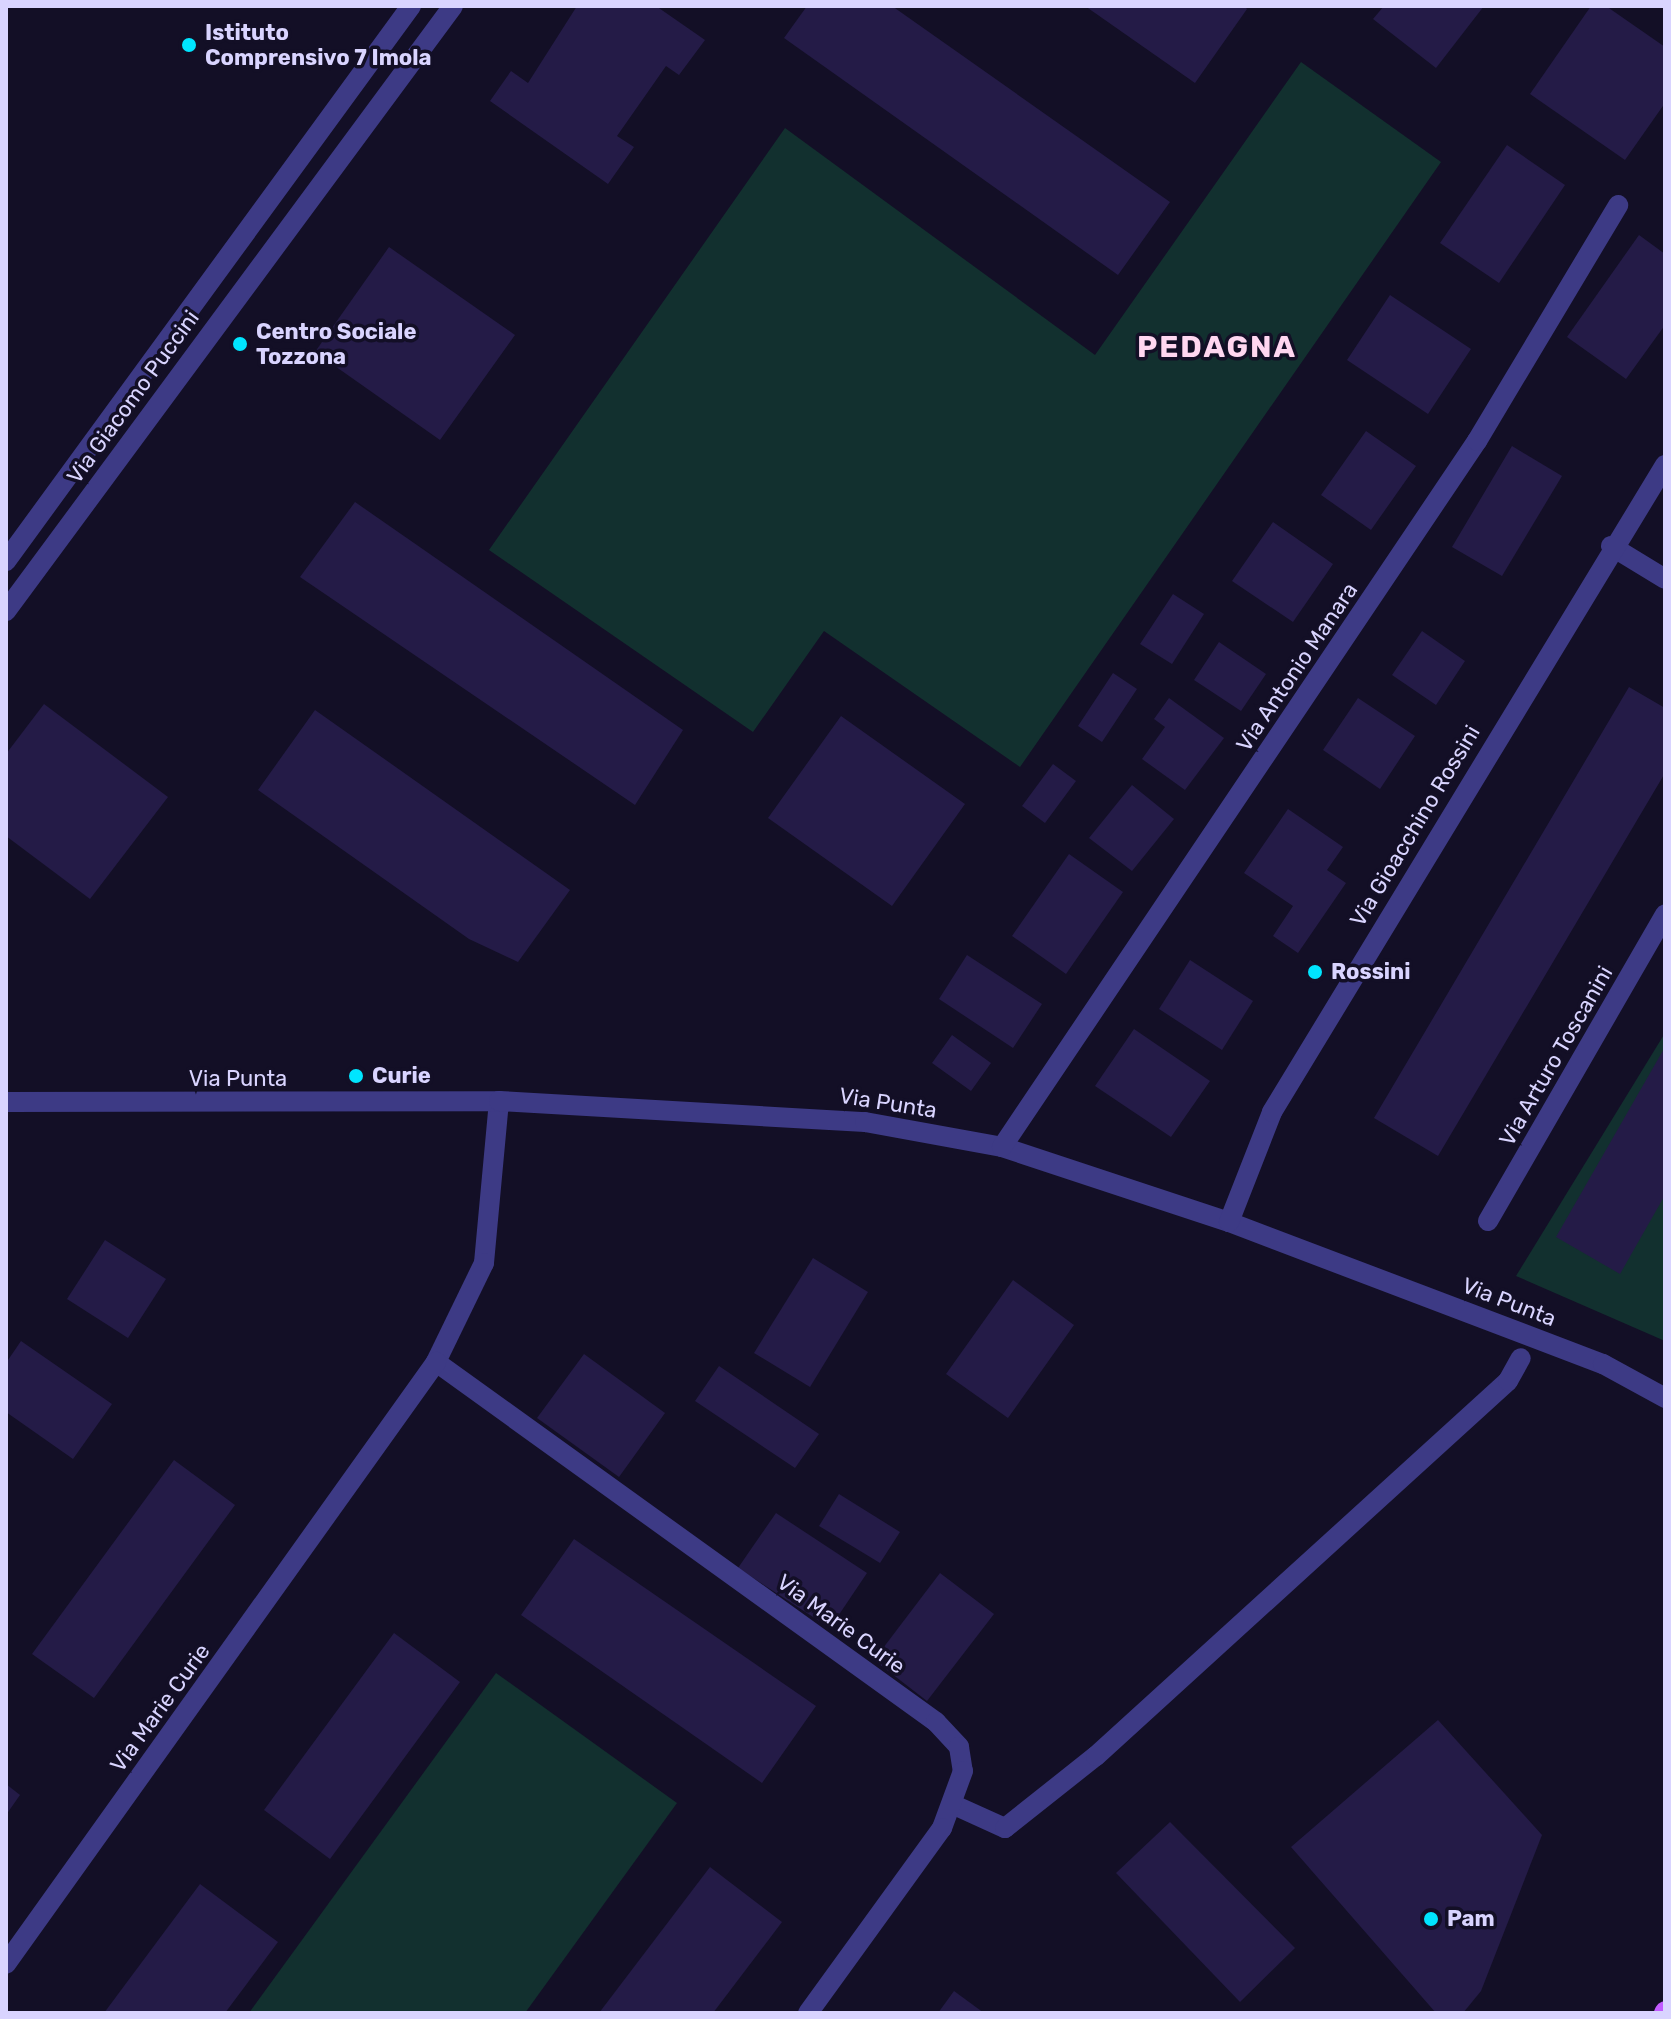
<!DOCTYPE html>
<html>
<head>
<meta charset="utf-8">
<style>
  body { margin:0 }
  #map { position:relative; width:1671px; height:2019px; overflow:hidden; background:#130f26; font-family:Rubik,sans-serif }
  div>[style] { position:absolute }
  .green>* { inset:0; background:#12302f }
  .building>* { inset:0; background:#241b47 }
  .lane>* { height:20px; margin:-10px; padding:0 10px; transform-origin:10px; border-radius:10px; background:#3d3a85 }
  .street>* { height:20px; margin:-10px; padding:0 10px; transform-origin:10px; border-radius:10px; background:#3d3a85 }
  .primary>* { height:20px; margin:-10px; padding:0 10px; transform-origin:10px; border-radius:10px; background:#c25bff }
  .dots>* { width:22px; height:22px; translate:-50% -50%; box-sizing:border-box; border:4px solid #130f26; border-radius:50% }
  span { translate:-50% -50%; white-space:nowrap; text-align:center; line-height:1.15; -webkit-text-stroke:7px #130f26; paint-order:stroke }
  .poi-label { font-size:22px; color:#d9d4ff; font-weight:700 }
  .left { translate:0 -50%; text-align:left }
  .street-label { font-size:22px; color:#d9d4ff }
  .district-label { font-size:30px; color:#ffd6f0; font-weight:700; letter-spacing:2px }
  .frame { position:absolute; inset:0; border:8px solid #d9d4ff; pointer-events:none }
</style>
</head>
<body>
<div id="map">
  <div class="green">
    <div style="clip-path:polygon(1301px 62px,1441px 162px,1020px 767px,824px 631px,753px 732px,489px 550px,785px 128px,1095px 355px)"></div>
    <div style="clip-path:polygon(1665px 1033px,1665px 1341px,1516px 1276px)"></div>
    <div style="clip-path:polygon(496px 1673px,677px 1803px,525px 2013px,249px 2013px)"></div>
  </div>
  <div class="building">
    <div style="clip-path:polygon(577px 6px,656px 6px,705px 40px,679px 75px,666px 66px,617px 136px,634px 147px,608px 184px,490px 101px,511px 71px,528px 83px)"></div>
    <div style="clip-path:polygon(807px 6px,892px 6px,1170px 202px,1118px 275px,784px 38px)"></div>
    <div style="clip-path:polygon(1085px 6px,1244px 6px,1247px 9px,1195px 83px)"></div>
    <div style="clip-path:polygon(1384px 6px,1484px 6px,1436px 68px,1373px 19px)"></div>
    <div style="clip-path:polygon(1591px 6px,1606px 6px,1665px 47px,1665px 103px,1625px 160px,1530px 94px)"></div>
    <div style="clip-path:polygon(1507px 145px,1565px 185px,1499px 283px,1440px 243px)"></div>
    <div style="clip-path:polygon(1639px 235px,1665px 254px,1665px 325px,1626px 379px,1567px 337px)"></div>
    <div style="clip-path:polygon(389px 247px,515px 335px,440px 440px,315px 352px)"></div>
    <div style="clip-path:polygon(1390px 295px,1471px 349px,1428px 414px,1347px 360px)"></div>
    <div style="clip-path:polygon(1366px 431px,1416px 466px,1371px 530px,1321px 495px)"></div>
    <div style="clip-path:polygon(1512px 446px,1562px 476px,1502px 576px,1452px 547px)"></div>
    <div style="clip-path:polygon(355px 502px,683px 730px,635px 805px,300px 577px)"></div>
    <div style="clip-path:polygon(1273px 522px,1333px 564px,1293px 622px,1232px 581px)"></div>
    <div style="clip-path:polygon(1173px 594px,1204px 614px,1172px 664px,1140px 644px)"></div>
    <div style="clip-path:polygon(1422px 631px,1465px 661px,1436px 705px,1392px 675px)"></div>
    <div style="clip-path:polygon(1219px 642px,1266px 674px,1241px 711px,1194px 680px)"></div>
    <div style="clip-path:polygon(1113px 673px,1137px 689px,1102px 742px,1078px 726px)"></div>
    <div style="clip-path:polygon(1629px 687px,1665px 708px,1665px 773px,1438px 1156px,1374px 1118px)"></div>
    <div style="clip-path:polygon(1169px 698px,1224px 738px,1185px 790px,1142px 759px,1165px 727px,1154px 719px)"></div>
    <div style="clip-path:polygon(1358px 698px,1415px 736px,1380px 789px,1323px 750px)"></div>
    <div style="clip-path:polygon(44px 704px,168px 797px,90px 899px,6px 836px,6px 754px)"></div>
    <div style="clip-path:polygon(315px 710px,570px 890px,518px 962px,469px 939px,258px 790px)"></div>
    <div style="clip-path:polygon(841px 716px,965px 804px,892px 906px,768px 818px)"></div>
    <div style="clip-path:polygon(1053px 764px,1076px 781px,1045px 823px,1022px 806px)"></div>
    <div style="clip-path:polygon(1132px 785px,1174px 819px,1132px 871px,1089px 838px)"></div>
    <div style="clip-path:polygon(1288px 809px,1343px 847px,1327px 870px,1346px 883px,1298px 953px,1273px 936px,1293px 906px,1244px 873px)"></div>
    <div style="clip-path:polygon(1069px 854px,1123px 892px,1066px 974px,1012px 936px)"></div>
    <div style="clip-path:polygon(967px 955px,1042px 1004px,1013px 1048px,939px 999px)"></div>
    <div style="clip-path:polygon(1190px 960px,1253px 1001px,1222px 1050px,1159px 1009px)"></div>
    <div style="clip-path:polygon(1134px 1029px,1210px 1081px,1171px 1137px,1095px 1086px)"></div>
    <div style="clip-path:polygon(952px 1035px,991px 1063px,971px 1091px,932px 1063px)"></div>
    <div style="clip-path:polygon(1665px 1047px,1665px 1195px,1620px 1274px,1556px 1237px)"></div>
    <div style="clip-path:polygon(105px 1240px,166px 1279px,128px 1338px,67px 1299px)"></div>
    <div style="clip-path:polygon(813px 1258px,868px 1292px,810px 1387px,754px 1353px)"></div>
    <div style="clip-path:polygon(1013px 1280px,1074px 1325px,1008px 1418px,946px 1374px)"></div>
    <div style="clip-path:polygon(21px 1341px,112px 1404px,73px 1459px,6px 1412px,6px 1363px)"></div>
    <div style="clip-path:polygon(584px 1354px,665px 1413px,619px 1477px,537px 1418px)"></div>
    <div style="clip-path:polygon(719px 1366px,819px 1434px,795px 1468px,695px 1401px)"></div>
    <div style="clip-path:polygon(174px 1460px,235px 1505px,94px 1698px,32px 1654px)"></div>
    <div style="clip-path:polygon(839px 1494px,900px 1532px,880px 1563px,819px 1526px)"></div>
    <div style="clip-path:polygon(776px 1513px,867px 1573px,830px 1628px,738px 1568px)"></div>
    <div style="clip-path:polygon(574px 1539px,816px 1706px,762px 1783px,521px 1615px)"></div>
    <div style="clip-path:polygon(940px 1573px,994px 1614px,927px 1701px,874px 1660px)"></div>
    <div style="clip-path:polygon(394px 1633px,460px 1682px,330px 1859px,264px 1810px)"></div>
    <div style="clip-path:polygon(1438px 1720px,1542px 1835px,1481px 1991px,1463px 2013px,1436px 2013px,1291px 1847px)"></div>
    <div style="clip-path:polygon(6px 1784px,20px 1795px,6px 1815px)"></div>
    <div style="clip-path:polygon(1170px 1822px,1295px 1948px,1240px 2002px,1116px 1873px)"></div>
    <div style="clip-path:polygon(710px 1867px,782px 1922px,713px 2013px,599px 2013px)"></div>
    <div style="clip-path:polygon(200px 1884px,278px 1942px,225px 2013px,104px 2013px)"></div>
    <div style="clip-path:polygon(954px 1991px,984px 2013px,938px 2013px)"></div>
  </div>
  <div class="lane">
    <div style="left:954px;top:1805px;width:56px;rotate:24.3deg"></div>
    <div style="left:1005px;top:1828px;width:116px;rotate:-38.4deg"></div>
    <div style="left:1096px;top:1756px;width:557px;rotate:-42.31deg"></div>
    <div style="left:1508px;top:1381px;width:26px;rotate:-61deg"></div>
  </div>
  <div class="street">
    <div style="left:1611px;top:546px;width:63px;rotate:31.4deg"></div>
    <div style="left:6px;top:561px;width:687px;rotate:-53.88deg"></div>
    <div style="left:6px;top:611px;width:752px;rotate:-53.54deg"></div>
    <div style="left:499px;top:1101px;width:163px;rotate:95.3deg"></div>
    <div style="left:484px;top:1263px;width:110px;rotate:115.9deg"></div>
    <div style="left:436px;top:1362px;width:616px;rotate:35.75deg"></div>
    <div style="left:936px;top:1722px;width:34px;rotate:47deg"></div>
    <div style="left:959px;top:1747px;width:24px;rotate:81deg"></div>
    <div style="left:963px;top:1771px;width:61px;rotate:110.2deg"></div>
    <div style="left:942px;top:1828px;width:228px;rotate:125.9deg"></div>
    <div style="left:6px;top:1102px;width:493px;rotate:-0.1deg"></div>
    <div style="left:499px;top:1101px;width:367px;rotate:3.3deg"></div>
    <div style="left:865px;top:1122px;width:139px;rotate:10.3deg"></div>
    <div style="left:1002px;top:1147px;width:239px;rotate:18.3deg"></div>
    <div style="left:1229px;top:1222px;width:400px;rotate:20.8deg"></div>
    <div style="left:1603px;top:1364px;width:71px;rotate:28.7deg"></div>
    <div style="left:1002px;top:1147px;width:851px;rotate:-56.07deg"></div>
    <div style="left:1477px;top:441px;width:275px;rotate:-59.1deg"></div>
    <div style="left:1488px;top:1221px;width:354px;rotate:-60deg"></div>
    <div style="left:1229px;top:1222px;width:118px;rotate:-68.6deg"></div>
    <div style="left:1272px;top:1112px;width:757px;rotate:-58.72deg"></div>
    <div style="left:6px;top:1964px;width:740px;rotate:-54.46deg"></div>
  </div>
  <div class="primary">
    <div style="left:1664px;top:2013px;width:2px;rotate:-63deg"></div>
  </div>
  <div class="dots">
    <div style="left:189px;top:45px;background:#00e5ff"></div>
    <div style="left:240px;top:344px;background:#00e5ff"></div>
    <div style="left:1315px;top:972px;background:#00e5ff"></div>
    <div style="left:356px;top:1076px;background:#00e5ff"></div>
    <div style="left:1431px;top:1919px;background:#00e5ff"></div>
  </div>
  <div class="poi-label">
    <span class="left" style="left:205px;top:45px">Istituto<br>Comprensivo 7 Imola</span>
    <span class="left" style="left:256px;top:344px">Centro Sociale<br>Tozzona</span>
    <span class="left" style="left:1331px;top:972px">Rossini</span>
    <span class="left" style="left:372px;top:1076px">Curie</span>
    <span class="left" style="left:1447px;top:1919px">Pam</span>
  </div>
  <div class="street-label">
    <span style="left:133px;top:397px;rotate:-54deg">Via Giacomo Puccini</span>
    <span style="left:1297px;top:667px;rotate:-56deg">Via Antonio Manara</span>
    <span style="left:1415px;top:826px;rotate:-59deg">Via Gioacchino Rossini</span>
    <span style="left:1556px;top:1056px;rotate:-60deg">Via Arturo Toscanini</span>
    <span style="left:238px;top:1079px">Via Punta</span>
    <span style="left:888px;top:1103px;rotate:9deg">Via Punta</span>
    <span style="left:1509px;top:1302px;rotate:21deg">Via Punta</span>
    <span style="left:841px;top:1624px;rotate:36deg">Via Marie Curie</span>
    <span style="left:160px;top:1708px;rotate:-54deg">Via Marie Curie</span>
  </div>
  <div class="district-label">
    <span style="left:1217px;top:347px">PEDAGNA</span>
  </div>
  <div class="frame"></div>
</div>
</body>
</html>
